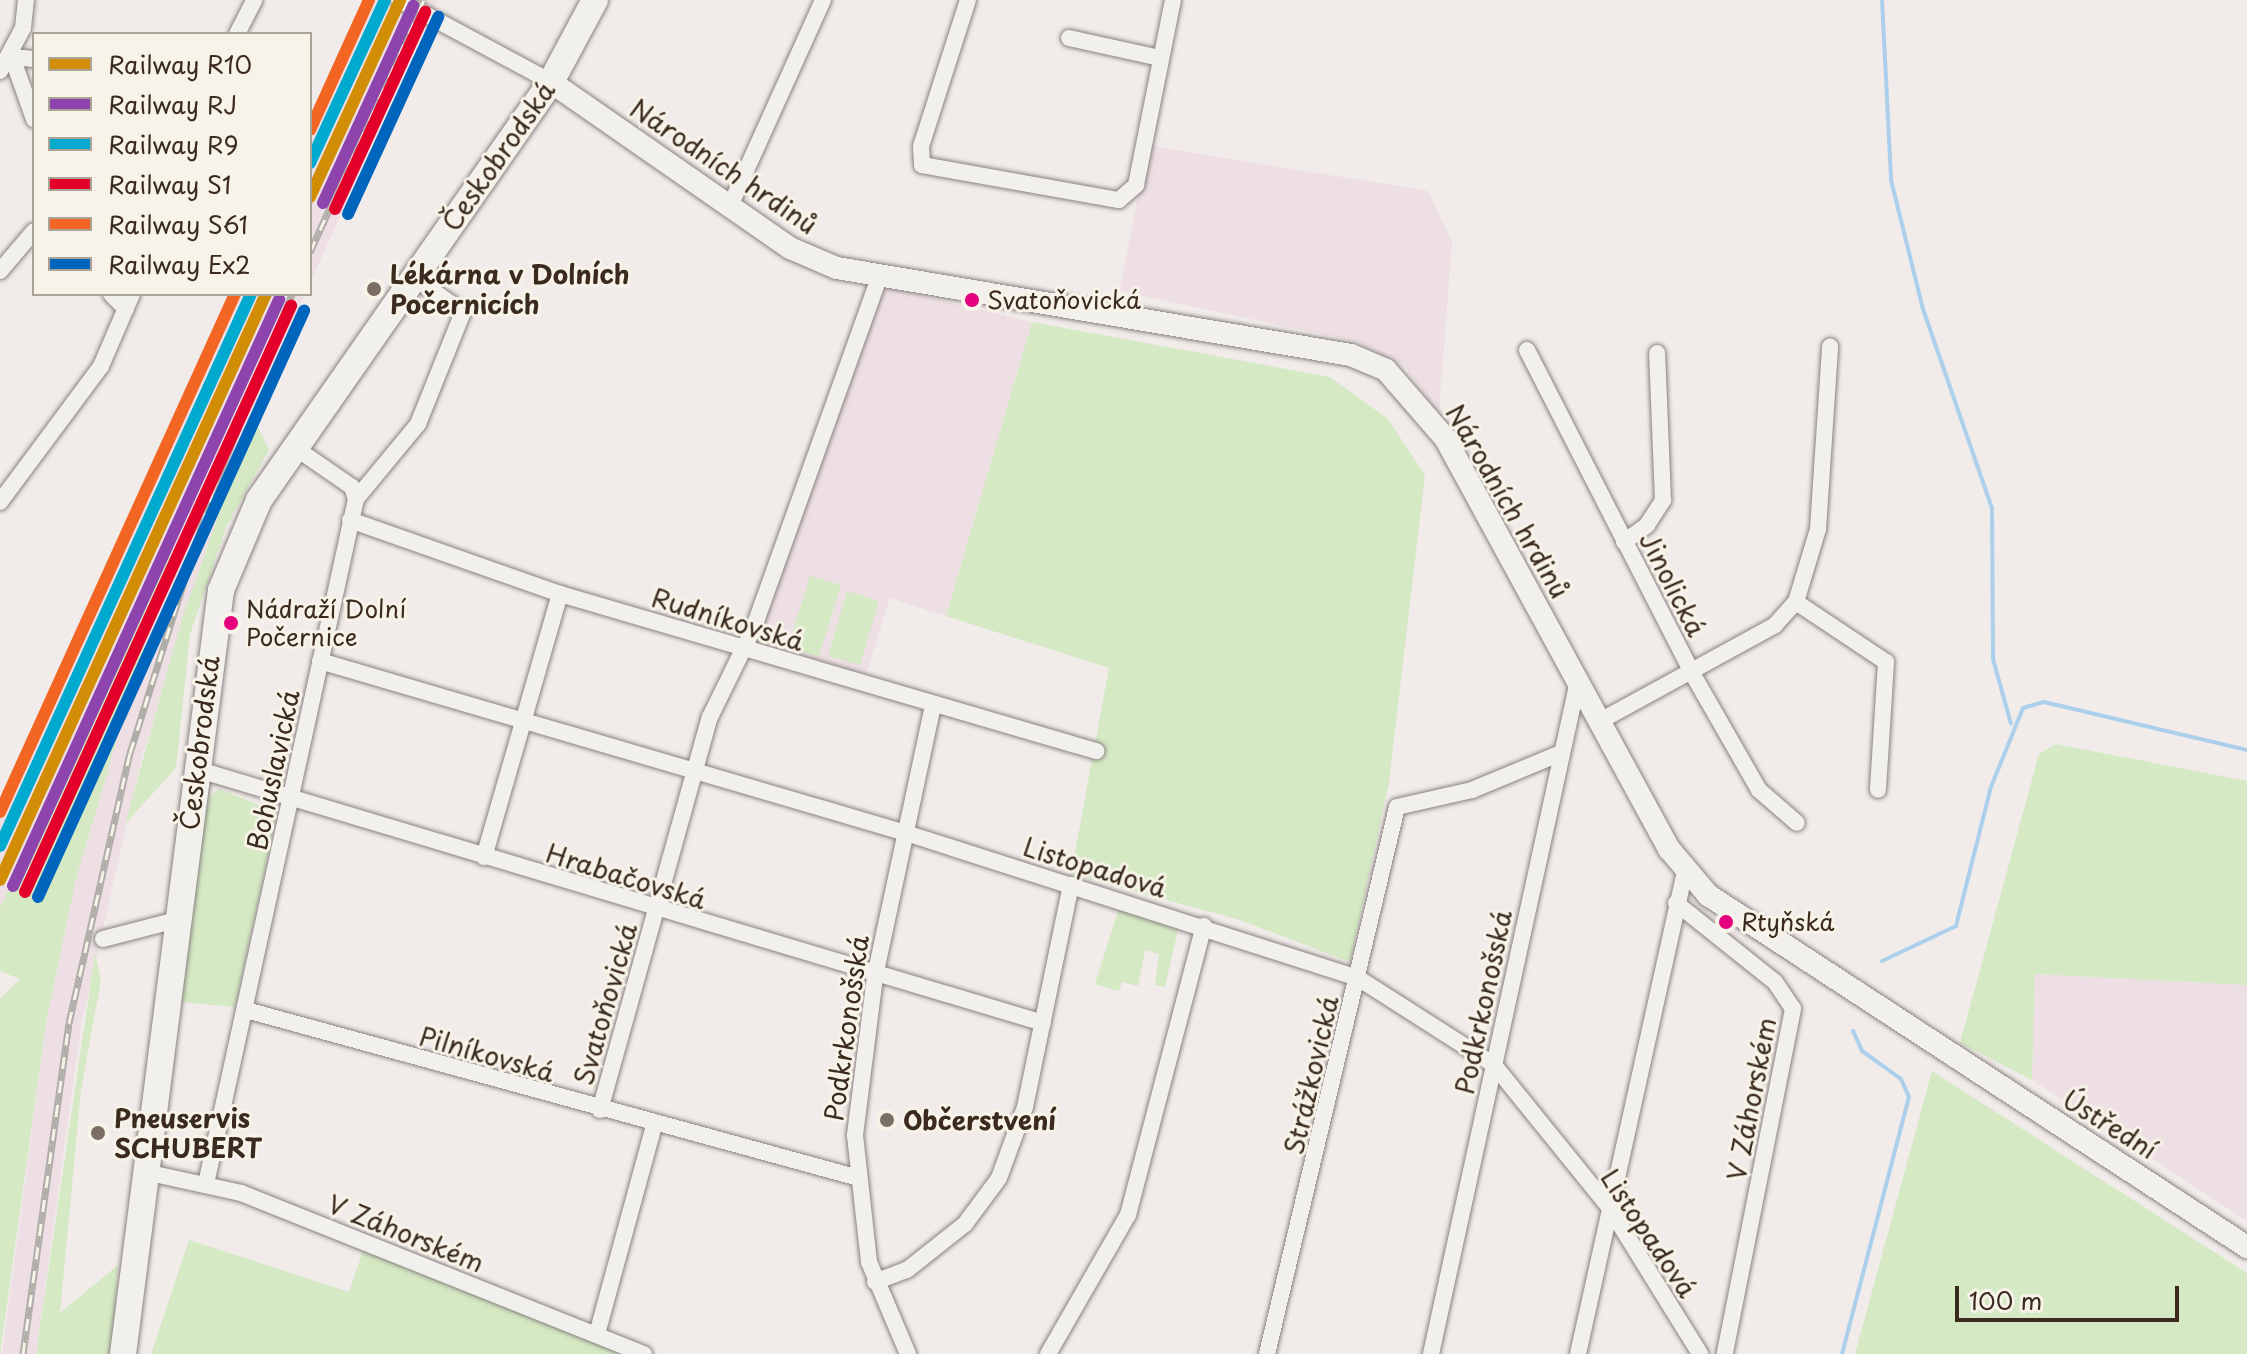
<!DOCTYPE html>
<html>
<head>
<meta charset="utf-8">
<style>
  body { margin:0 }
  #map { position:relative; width:2247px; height:1354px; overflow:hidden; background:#f1ebea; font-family:"Playpen Sans",sans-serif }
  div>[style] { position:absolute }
  .built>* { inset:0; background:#eddfe4 }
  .green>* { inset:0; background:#d4e9c4 }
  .stream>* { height:4px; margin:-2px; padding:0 2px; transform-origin:2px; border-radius:2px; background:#accfeb }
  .roads { filter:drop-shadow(0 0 2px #88827f) drop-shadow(0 0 2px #88827f) }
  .minor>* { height:16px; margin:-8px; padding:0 8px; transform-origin:8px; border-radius:8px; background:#f2f0ed }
  .tertiary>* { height:22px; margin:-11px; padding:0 11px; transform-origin:11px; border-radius:11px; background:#f2f0ed }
  .primary>* { height:26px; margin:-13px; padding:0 13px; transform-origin:13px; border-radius:13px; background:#f2f0ed }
  .rail>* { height:7px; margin-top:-3.5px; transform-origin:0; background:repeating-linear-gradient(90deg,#f7f3e8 0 12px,#b0ada9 0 24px); box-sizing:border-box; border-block:2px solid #b0ada9 }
  .rail-1>* { height:12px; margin:-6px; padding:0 6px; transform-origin:6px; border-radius:6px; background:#d18d06 }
  .rail-2>* { height:12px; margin:-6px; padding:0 6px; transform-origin:6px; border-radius:6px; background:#8e44ad }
  .rail-3>* { height:12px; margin:-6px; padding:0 6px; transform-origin:6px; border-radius:6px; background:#00a9ce }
  .rail-4>* { height:12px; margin:-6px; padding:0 6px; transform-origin:6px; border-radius:6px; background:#e4002b }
  .rail-5>* { height:12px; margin:-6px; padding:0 6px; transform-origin:6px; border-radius:6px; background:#f26522 }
  .rail-6>* { height:12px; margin:-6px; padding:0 6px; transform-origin:6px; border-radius:6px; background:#0065bd }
  .dots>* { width:22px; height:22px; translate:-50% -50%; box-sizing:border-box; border:4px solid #f7f3e8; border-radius:50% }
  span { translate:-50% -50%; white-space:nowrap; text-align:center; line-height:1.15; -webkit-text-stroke:6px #f7f3e8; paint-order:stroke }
  .bus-label { font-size:24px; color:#3b2a1e }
  .left { translate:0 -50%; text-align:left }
  .street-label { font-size:26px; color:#3b2a1e }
  .poi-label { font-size:26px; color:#3b2a1e; font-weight:700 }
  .legend { position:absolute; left:32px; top:32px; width:280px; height:264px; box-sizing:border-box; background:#f7f3e8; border:2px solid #aca397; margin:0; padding:10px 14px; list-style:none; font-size:24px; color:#3b2a1e }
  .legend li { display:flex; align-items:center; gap:16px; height:40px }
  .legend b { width:40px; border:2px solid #aca397 }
  .scale { position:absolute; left:1955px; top:1286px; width:224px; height:36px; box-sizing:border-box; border:4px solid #3b2a1e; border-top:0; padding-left:10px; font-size:24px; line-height:28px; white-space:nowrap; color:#3b2a1e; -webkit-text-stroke:6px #f7f3e8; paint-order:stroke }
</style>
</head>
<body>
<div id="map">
  <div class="built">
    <div style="clip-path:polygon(366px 0,437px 0,310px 283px,310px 124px)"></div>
    <div style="clip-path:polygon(1147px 145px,1428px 191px,1452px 242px,1439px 413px,1405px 367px,1358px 342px,1120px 291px)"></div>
    <div style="clip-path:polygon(882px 286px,1032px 322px,946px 616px,890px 598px,866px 674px,756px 642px)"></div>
    <div style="clip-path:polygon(233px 294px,305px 294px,224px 497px,142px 756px,81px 1025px,36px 1354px,2px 1354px,47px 1017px,76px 879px,187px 498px,0 910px,0 807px)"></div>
    <div style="clip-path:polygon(2034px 974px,2247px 985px,2247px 1221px,2032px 1080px)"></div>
  </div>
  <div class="green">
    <div style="clip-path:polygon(1032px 322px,1330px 377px,1388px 419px,1425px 475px,1389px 782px,1350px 962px,1240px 920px,1071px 874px,1109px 668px,946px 616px)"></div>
    <div style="clip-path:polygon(253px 417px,269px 450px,227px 525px,190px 634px,176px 768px,125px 824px,181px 622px)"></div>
    <div style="clip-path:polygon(191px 487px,76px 879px,47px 1017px,0 1354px,0 999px,20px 979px,0 971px,0 908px)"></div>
    <div style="clip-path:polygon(810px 576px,841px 585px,819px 657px,788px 648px)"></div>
    <div style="clip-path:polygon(847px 591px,879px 601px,860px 665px,828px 656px)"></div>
    <div style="clip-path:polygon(2056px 744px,2247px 781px,2247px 985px,2035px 974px,2032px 1080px,1960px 1043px,2039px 754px)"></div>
    <div style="clip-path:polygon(219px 789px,277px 812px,235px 1007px,181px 1002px,207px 799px)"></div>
    <div style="clip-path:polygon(1119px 908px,1178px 930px,1165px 987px,1155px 985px,1159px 954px,1145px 950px,1138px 986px,1122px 982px,1119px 991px,1095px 984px)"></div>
    <div style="clip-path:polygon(95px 954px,101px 980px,81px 1090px,60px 1313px,118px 1265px,112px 1354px,36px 1354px)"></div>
    <div style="clip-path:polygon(1932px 1071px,2247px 1273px,2247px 1354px,1855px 1354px)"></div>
    <div style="clip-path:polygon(189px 1240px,349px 1292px,365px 1245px,625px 1354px,151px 1354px)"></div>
  </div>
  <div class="stream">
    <div style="left:1882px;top:0;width:180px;rotate:87.1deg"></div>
    <div style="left:1891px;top:180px;width:133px;rotate:76.1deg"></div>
    <div style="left:1923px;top:309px;width:211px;rotate:70.9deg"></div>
    <div style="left:1992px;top:508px;width:151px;rotate:89.6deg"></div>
    <div style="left:1993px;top:659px;width:67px;rotate:74.5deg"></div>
    <div style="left:1882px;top:961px;width:82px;rotate:-25.3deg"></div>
    <div style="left:1956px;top:926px;width:143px;rotate:-75.9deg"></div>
    <div style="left:1991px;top:787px;width:85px;rotate:-67.9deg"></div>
    <div style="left:2023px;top:708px;width:22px;rotate:-16deg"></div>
    <div style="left:2044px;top:702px;width:209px;rotate:13.3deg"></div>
    <div style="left:1842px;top:1354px;width:266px;rotate:-75.4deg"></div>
    <div style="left:1909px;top:1097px;width:20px;rotate:-114deg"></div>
    <div style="left:1901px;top:1079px;width:48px;rotate:-144.3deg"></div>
    <div style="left:1862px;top:1051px;width:22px;rotate:-114deg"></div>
  </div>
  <div class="roads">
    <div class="minor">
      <div style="left:399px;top:0;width:173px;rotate:28.3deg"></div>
      <div style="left:968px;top:0;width:153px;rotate:107.8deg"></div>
      <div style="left:921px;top:146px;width:19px;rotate:87deg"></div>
      <div style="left:922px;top:165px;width:200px;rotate:10.1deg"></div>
      <div style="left:1119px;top:200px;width:23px;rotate:-41deg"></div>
      <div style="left:1136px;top:185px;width:189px;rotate:-78.7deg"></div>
      <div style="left:237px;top:34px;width:38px;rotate:-63deg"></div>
      <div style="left:1069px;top:38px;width:93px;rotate:12.4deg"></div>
      <div style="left:12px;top:57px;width:66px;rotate:70.5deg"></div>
      <div style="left:12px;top:57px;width:22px;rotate:5deg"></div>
      <div style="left:0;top:71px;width:49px;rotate:-61.9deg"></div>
      <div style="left:23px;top:28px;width:28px;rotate:-84deg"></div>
      <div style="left:730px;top:206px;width:226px;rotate:-65.7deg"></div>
      <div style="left:0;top:271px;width:52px;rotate:-49.6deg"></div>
      <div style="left:111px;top:294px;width:21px;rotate:45deg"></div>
      <div style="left:1527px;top:350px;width:363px;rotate:62.9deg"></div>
      <div style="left:1692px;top:673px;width:135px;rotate:60.2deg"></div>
      <div style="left:1759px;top:790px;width:50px;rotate:41deg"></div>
      <div style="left:294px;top:447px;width:70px;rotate:34.6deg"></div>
      <div style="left:352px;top:487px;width:13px;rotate:72deg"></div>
      <div style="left:0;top:502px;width:169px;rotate:-53.4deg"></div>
      <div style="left:101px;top:366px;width:78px;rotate:-66.7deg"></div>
      <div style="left:350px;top:520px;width:223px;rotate:19.4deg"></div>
      <div style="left:560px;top:594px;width:559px;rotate:16.33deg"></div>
      <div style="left:1624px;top:542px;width:29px;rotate:-36deg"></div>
      <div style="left:1647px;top:525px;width:30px;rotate:-57deg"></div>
      <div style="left:1663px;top:500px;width:147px;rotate:-92.3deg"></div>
      <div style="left:1796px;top:602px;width:108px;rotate:33.7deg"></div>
      <div style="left:1886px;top:662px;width:128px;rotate:93.6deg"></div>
      <div style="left:320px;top:661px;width:611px;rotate:16.36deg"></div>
      <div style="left:906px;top:833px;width:475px;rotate:17.8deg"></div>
      <div style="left:1358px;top:978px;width:161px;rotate:32.6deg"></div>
      <div style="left:1494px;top:1065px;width:183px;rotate:51deg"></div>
      <div style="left:1609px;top:1207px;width:173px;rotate:58.2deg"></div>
      <div style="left:1600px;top:721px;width:200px;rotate:-28.7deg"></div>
      <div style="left:1775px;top:625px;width:31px;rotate:-48deg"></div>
      <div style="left:1796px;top:602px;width:76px;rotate:-73.2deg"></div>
      <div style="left:1818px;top:529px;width:183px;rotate:-86.2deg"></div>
      <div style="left:196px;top:769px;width:884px;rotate:16.69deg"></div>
      <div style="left:484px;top:857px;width:274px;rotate:-73.9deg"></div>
      <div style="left:1676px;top:903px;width:127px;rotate:38.6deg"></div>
      <div style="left:1775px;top:982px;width:32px;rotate:56deg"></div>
      <div style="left:1793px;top:1009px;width:352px;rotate:101.2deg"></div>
      <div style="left:103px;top:939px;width:76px;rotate:-14.4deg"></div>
      <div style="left:246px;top:1010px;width:631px;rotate:15.33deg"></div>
      <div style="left:600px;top:1110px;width:408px;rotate:-74.4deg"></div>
      <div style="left:710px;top:717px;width:100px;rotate:-63.9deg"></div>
      <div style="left:754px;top:627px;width:372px;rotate:-70.3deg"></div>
      <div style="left:145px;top:1172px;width:98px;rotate:12.3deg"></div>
      <div style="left:241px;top:1193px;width:434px;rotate:21.8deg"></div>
      <div style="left:206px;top:1184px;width:701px;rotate:-77.65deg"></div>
      <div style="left:356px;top:499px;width:97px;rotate:-50.4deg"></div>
      <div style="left:418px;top:424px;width:121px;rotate:-68.1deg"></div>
      <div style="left:463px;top:312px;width:61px;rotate:-145deg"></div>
      <div style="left:875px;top:1282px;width:34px;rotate:-21deg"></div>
      <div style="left:907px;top:1270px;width:74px;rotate:-38.4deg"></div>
      <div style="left:965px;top:1224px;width:57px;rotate:-53.5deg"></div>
      <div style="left:999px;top:1178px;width:76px;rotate:-69.9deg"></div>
      <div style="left:1025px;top:1107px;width:227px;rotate:-78.3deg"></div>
      <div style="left:597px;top:1334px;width:216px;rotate:-74.7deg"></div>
      <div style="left:908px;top:1354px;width:100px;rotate:-113deg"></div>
      <div style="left:869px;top:1262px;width:128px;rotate:-96.3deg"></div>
      <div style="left:855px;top:1135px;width:160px;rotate:-82.8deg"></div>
      <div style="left:875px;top:976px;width:277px;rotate:-77.9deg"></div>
      <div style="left:1048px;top:1354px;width:160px;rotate:-60.1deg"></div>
      <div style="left:1128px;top:1215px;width:299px;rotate:-75.3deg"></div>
      <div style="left:1267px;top:1354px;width:562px;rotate:-76.63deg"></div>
      <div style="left:1397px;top:807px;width:77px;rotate:-12.8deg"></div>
      <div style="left:1472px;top:790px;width:96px;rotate:-22.6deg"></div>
      <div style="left:1431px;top:1354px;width:689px;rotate:-77.68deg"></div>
      <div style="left:1578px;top:1354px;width:495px;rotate:-77.5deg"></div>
    </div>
    <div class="tertiary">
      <div style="left:551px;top:82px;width:291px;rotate:34.8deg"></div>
      <div style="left:790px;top:248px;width:51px;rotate:23.1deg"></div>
      <div style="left:837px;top:268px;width:521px;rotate:9.61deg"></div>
      <div style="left:1351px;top:355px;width:38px;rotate:23deg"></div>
      <div style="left:1386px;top:370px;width:90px;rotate:49.1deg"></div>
      <div style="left:1445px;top:438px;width:469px;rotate:61.4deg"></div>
      <div style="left:1670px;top:850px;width:59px;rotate:49.8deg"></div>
      <div style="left:1708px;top:895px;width:644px;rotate:33.15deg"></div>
    </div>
    <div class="primary">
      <div style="left:123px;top:1354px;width:770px;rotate:-82.69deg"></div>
      <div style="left:221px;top:590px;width:98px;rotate:-67.1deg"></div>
      <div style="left:259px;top:500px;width:510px;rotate:-55.06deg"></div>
      <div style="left:551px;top:82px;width:93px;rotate:-61.8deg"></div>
    </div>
  </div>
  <div class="rail">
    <div style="left:310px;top:252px;width:277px;rotate:-65.7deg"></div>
    <div style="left:23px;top:1354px;width:334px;rotate:-82.1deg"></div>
    <div style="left:69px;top:1023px;width:277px;rotate:-77.3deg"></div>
    <div style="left:130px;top:753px;width:273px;rotate:-72.5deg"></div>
    <div style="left:212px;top:493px;width:214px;rotate:-68.1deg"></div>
  </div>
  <div class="rail-1">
    <div style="left:310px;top:197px;width:217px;rotate:-65.4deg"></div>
    <div style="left:0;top:880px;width:644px;rotate:-65.59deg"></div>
  </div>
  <div class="rail-2">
    <div style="left:323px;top:203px;width:217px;rotate:-65.4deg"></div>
    <div style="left:13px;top:886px;width:644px;rotate:-65.59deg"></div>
  </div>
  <div class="rail-3">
    <div style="left:310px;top:163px;width:179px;rotate:-65.3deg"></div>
    <div style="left:0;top:846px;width:606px;rotate:-65.55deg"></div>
  </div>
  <div class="rail-4">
    <div style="left:335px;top:209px;width:217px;rotate:-65.4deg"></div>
    <div style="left:25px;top:892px;width:644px;rotate:-65.59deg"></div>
  </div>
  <div class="rail-5">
    <div style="left:310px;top:130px;width:143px;rotate:-65.6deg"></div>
    <div style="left:0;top:812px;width:569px;rotate:-65.6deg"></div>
  </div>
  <div class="rail-6">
    <div style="left:348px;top:214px;width:217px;rotate:-65.4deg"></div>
    <div style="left:38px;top:897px;width:644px;rotate:-65.59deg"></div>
  </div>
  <div class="dots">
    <div style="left:374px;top:289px;background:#7b6e65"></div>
    <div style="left:972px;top:300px;background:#e5007d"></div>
    <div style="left:231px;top:623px;background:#e5007d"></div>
    <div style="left:1726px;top:922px;background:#e5007d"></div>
    <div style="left:887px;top:1120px;background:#7b6e65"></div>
    <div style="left:98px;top:1133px;background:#7b6e65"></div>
  </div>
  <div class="bus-label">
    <span class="left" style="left:987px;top:300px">Svatoňovická</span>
    <span class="left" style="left:246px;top:623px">Nádraží Dolní<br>Počernice</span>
    <span class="left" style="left:1741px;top:922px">Rtyňská</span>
  </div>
  <div class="street-label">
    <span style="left:498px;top:156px;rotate:-55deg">Českobrodská</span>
    <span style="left:724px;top:166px;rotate:34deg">Národních hrdinů</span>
    <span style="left:1508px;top:501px;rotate:60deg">Národních hrdinů</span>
    <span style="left:1673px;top:584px;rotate:63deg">Jinolická</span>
    <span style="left:728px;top:619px;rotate:17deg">Rudníkovská</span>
    <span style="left:199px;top:743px;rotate:-83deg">Českobrodská</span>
    <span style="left:273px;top:770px;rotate:-78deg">Bohuslavická</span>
    <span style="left:1095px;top:867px;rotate:17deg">Listopadová</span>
    <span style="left:626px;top:876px;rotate:17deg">Hrabačovská</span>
    <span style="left:1483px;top:1002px;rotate:-78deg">Podkrkonošská</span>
    <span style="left:605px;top:1004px;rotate:-74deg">Svatoňovická</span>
    <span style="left:846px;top:1028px;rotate:-82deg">Podkrkonošská</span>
    <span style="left:487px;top:1054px;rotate:16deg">Pilníkovská</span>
    <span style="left:1311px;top:1075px;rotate:-77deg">Strážkovická</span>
    <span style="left:1751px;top:1099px;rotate:-79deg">V Záhorském</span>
    <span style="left:2110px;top:1124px;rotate:32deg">Ústřední</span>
    <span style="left:406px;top:1233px;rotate:22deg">V Záhorském</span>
    <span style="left:1649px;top:1233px;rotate:56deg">Listopadová</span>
  </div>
  <div class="poi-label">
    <span class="left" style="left:390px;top:289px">Lékárna v Dolních<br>Počernicích</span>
    <span class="left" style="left:114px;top:1133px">Pneuservis<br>SCHUBERT</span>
    <span class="left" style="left:903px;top:1120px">Občerstvení</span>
  </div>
  <ul class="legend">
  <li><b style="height:10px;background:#d18d06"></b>Railway R10</li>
  <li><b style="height:10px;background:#8e44ad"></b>Railway RJ</li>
  <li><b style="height:10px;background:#00a9ce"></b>Railway R9</li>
  <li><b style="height:10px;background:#e4002b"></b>Railway S1</li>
  <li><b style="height:10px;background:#f26522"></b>Railway S61</li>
  <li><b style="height:10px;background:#0065bd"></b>Railway Ex2</li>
  </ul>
  <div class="scale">100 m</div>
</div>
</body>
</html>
